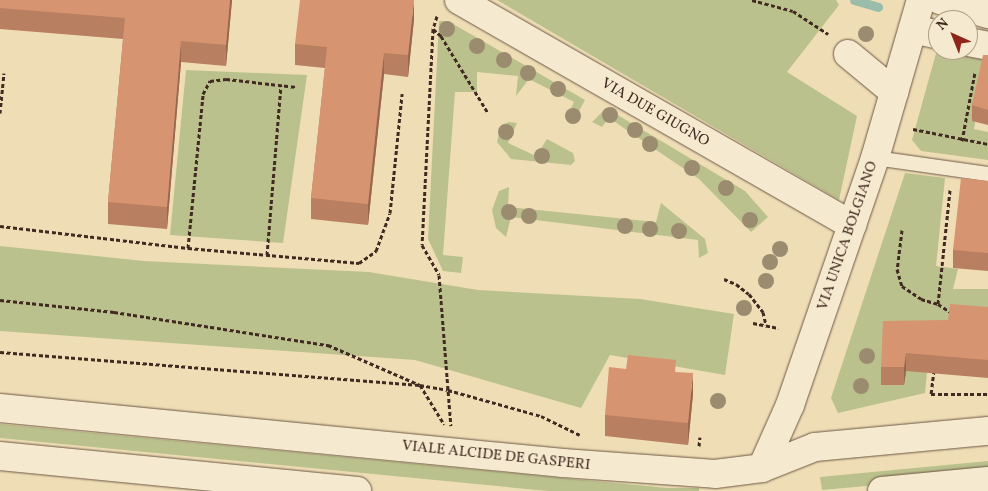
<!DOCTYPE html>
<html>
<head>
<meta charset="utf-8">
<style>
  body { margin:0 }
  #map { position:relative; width:988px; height:491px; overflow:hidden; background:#efdeb5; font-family:Vollkorn,serif }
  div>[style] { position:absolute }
  .green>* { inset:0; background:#bbc18c }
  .stream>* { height:9px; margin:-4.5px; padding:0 4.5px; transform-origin:4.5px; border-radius:4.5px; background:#9abcaa }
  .path>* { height:3px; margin-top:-1.5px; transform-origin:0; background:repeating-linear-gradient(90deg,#412a21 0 4px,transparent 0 6.5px) }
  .roads { filter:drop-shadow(0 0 1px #6c5746) drop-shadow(0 0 1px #6c5746) }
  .service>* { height:14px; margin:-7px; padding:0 7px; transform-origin:7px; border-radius:7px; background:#f5eacf }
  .minor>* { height:28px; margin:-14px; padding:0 14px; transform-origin:14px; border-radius:14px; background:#f5eacf }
  .tertiary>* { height:28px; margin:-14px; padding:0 14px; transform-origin:14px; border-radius:14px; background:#f5eacf }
  .trees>* { width:16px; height:16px; margin:-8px; border-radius:50%; background:#9c8c6f }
  .wall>* { inset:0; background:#b97f61 }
  .shaded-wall>* { inset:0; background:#96684f }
  .building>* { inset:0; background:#d79471 }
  span { translate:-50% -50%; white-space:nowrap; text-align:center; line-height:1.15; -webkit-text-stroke:4px #f5eacf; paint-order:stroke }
  .street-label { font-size:15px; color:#412a21 }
  .north { position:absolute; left:928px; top:10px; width:50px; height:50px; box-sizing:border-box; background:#f5eacf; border:1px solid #ad9d89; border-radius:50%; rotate:316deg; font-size:14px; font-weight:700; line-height:20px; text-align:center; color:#412a21 }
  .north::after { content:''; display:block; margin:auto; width:18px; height:22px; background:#8f2418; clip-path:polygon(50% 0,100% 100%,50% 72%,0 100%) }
</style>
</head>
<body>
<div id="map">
  <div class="green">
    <div style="clip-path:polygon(497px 0,836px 0,839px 5px,787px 72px,857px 116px,839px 200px)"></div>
    <div style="clip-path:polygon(439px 21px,448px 21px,585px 100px,573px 122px,566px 119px,574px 102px,529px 79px,516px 96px,518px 76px,477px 72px,477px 92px,455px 92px,443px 255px,463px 257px,461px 273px,443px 271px,428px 239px)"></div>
    <div style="clip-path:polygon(938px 46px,938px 50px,988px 53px,974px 129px,988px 132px,988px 160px,921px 151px,912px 140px)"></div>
    <div style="clip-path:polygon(186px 70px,307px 75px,283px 243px,170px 235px)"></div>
    <div style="clip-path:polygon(606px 108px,745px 191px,768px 217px,751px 232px,699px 179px,609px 118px,602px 127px,592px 122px)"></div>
    <div style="clip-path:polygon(509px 122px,517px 123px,508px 143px,536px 156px,547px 139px,573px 153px,575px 161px,571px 165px,511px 159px,497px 142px,501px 125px)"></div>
    <div style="clip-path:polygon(905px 173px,945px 178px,936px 266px,958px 269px,953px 289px,988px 289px,988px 325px,932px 322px,925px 393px,838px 413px,831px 398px)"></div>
    <div style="clip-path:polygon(509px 187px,508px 207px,656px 222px,661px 203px,705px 239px,708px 253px,699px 258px,698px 240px,511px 217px,506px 237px,496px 228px,492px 210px,499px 191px)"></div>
    <div style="clip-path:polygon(0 246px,144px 261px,369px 272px,478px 290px,640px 299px,734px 314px,725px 375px,610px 355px,581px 408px,415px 360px,0 331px)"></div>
    <div style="clip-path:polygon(0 424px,667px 488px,699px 488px,699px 491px,548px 491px,0 438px)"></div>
    <div style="clip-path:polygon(988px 461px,988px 475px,822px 490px,820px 477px)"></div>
  </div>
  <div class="stream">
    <div style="left:854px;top:0;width:25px;rotate:16deg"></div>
  </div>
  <div class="path">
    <div style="left:752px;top:0;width:42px;rotate:15deg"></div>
    <div style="left:793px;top:11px;width:42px;rotate:33.3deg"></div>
    <div style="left:437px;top:16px;width:14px;rotate:107deg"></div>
    <div style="left:433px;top:29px;width:216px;rotate:92.9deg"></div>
    <div style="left:422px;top:245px;width:34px;rotate:60deg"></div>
    <div style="left:439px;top:275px;width:151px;rotate:85.5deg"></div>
    <div style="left:433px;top:29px;width:11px;rotate:41deg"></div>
    <div style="left:441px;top:36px;width:90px;rotate:58.6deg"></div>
    <div style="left:0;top:113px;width:40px;rotate:-84.3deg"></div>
    <div style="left:913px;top:129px;width:76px;rotate:11.3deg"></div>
    <div style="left:962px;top:141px;width:70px;rotate:-79.3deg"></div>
    <div style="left:950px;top:190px;width:115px;rotate:96deg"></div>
    <div style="left:938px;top:304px;width:17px;rotate:33deg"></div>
    <div style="left:0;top:226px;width:189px;rotate:6.7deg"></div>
    <div style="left:188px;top:248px;width:172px;rotate:5deg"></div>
    <div style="left:359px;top:263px;width:21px;rotate:-35deg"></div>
    <div style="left:376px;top:251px;width:40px;rotate:-69.8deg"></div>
    <div style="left:390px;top:213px;width:120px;rotate:-84.2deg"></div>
    <div style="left:902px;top:230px;width:39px;rotate:97deg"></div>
    <div style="left:897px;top:269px;width:18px;rotate:74deg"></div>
    <div style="left:902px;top:286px;width:23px;rotate:34deg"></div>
    <div style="left:921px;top:299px;width:18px;rotate:16deg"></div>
    <div style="left:188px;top:248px;width:155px;rotate:-84.4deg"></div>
    <div style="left:203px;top:94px;width:15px;rotate:-62deg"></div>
    <div style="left:210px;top:81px;width:16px;rotate:-7deg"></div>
    <div style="left:226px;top:79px;width:71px;rotate:6.4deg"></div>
    <div style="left:267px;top:255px;width:170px;rotate:-85.3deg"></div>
    <div style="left:724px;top:279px;width:13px;rotate:23deg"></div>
    <div style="left:736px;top:284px;width:16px;rotate:38deg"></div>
    <div style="left:749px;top:294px;width:23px;rotate:52deg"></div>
    <div style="left:763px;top:312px;width:13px;rotate:77deg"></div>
    <div style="left:0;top:300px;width:115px;rotate:6deg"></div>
    <div style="left:114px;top:312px;width:217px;rotate:8.8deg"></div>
    <div style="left:328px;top:345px;width:100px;rotate:23.5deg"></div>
    <div style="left:420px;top:385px;width:46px;rotate:58.4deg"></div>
    <div style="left:753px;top:323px;width:26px;rotate:11deg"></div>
    <div style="left:0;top:352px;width:421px;rotate:4.5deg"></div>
    <div style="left:420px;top:385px;width:28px;rotate:10deg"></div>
    <div style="left:448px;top:390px;width:97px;rotate:15.6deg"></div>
    <div style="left:541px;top:416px;width:43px;rotate:26deg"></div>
    <div style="left:934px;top:370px;width:24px;rotate:97deg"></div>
    <div style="left:931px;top:394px;width:57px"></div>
    <div style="left:699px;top:446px;width:9px;rotate:-84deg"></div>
  </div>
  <div class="roads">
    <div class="service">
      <div style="left:875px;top:158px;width:114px;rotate:8.1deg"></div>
    </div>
    <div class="minor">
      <div style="left:459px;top:0;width:453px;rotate:29.8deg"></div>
      <div style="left:940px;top:0;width:50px;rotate:16.3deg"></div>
      <div style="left:913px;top:29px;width:26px;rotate:13deg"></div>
      <div style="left:968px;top:42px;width:20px;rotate:11deg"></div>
      <div style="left:848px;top:54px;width:60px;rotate:39.6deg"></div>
      <div style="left:762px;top:468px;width:69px;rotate:-66deg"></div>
      <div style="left:790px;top:405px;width:261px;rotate:-71deg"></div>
      <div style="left:875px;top:158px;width:165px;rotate:-73.8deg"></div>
    </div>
    <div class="tertiary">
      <div style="left:0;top:408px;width:566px;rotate:5.58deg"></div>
      <div style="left:563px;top:463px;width:152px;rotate:4.1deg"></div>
      <div style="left:715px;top:474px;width:47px;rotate:-7.3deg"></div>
      <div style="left:762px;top:468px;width:57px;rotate:-21.6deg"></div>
      <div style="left:815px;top:447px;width:174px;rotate:-5.3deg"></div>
      <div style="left:0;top:456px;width:359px;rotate:5.6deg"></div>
      <div style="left:882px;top:491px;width:106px;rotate:-5.4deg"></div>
    </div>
  </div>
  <div class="trees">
    <div style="left:447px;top:29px"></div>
    <div style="left:866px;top:34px"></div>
    <div style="left:477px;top:46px"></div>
    <div style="left:504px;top:60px"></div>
    <div style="left:528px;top:73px"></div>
    <div style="left:558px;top:89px"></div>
    <div style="left:610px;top:115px"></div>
    <div style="left:573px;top:116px"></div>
    <div style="left:635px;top:130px"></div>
    <div style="left:506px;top:132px"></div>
    <div style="left:650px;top:144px"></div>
    <div style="left:542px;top:156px"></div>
    <div style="left:692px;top:168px"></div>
    <div style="left:726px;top:188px"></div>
    <div style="left:509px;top:212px"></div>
    <div style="left:529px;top:216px"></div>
    <div style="left:750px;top:220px"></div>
    <div style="left:625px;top:226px"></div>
    <div style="left:650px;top:229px"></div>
    <div style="left:679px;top:231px"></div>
    <div style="left:780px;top:249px"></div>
    <div style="left:770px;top:262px"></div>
    <div style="left:766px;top:281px"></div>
    <div style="left:744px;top:308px"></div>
    <div style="left:867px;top:356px"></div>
    <div style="left:861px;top:386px"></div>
    <div style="left:718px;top:401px"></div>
  </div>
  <div class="wall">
    <div style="clip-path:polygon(0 0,232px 0,226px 66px,181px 62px,167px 229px,108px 224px,108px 202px,123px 39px,0 29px)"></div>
    <div style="clip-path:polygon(414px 19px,408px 77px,384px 74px,368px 225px,311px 219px,311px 198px,325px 68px,295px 65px,295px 44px)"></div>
    <div style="clip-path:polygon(988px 55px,988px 125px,972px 121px,972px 105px)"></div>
    <div style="clip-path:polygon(988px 181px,988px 271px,953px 268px,953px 250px)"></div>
    <div style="clip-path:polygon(988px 307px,988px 378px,906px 371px,904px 385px,881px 385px,881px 367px,948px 320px)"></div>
    <div style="clip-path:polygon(626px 369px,676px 372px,693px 394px,688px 445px,605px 436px,605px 415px)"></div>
  </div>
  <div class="shaded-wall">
    <div style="clip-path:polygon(230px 0,232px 0,226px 66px,226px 45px)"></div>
    <div style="clip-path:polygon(414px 0,414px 19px,408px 77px,408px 55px)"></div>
    <div style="clip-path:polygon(181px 41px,181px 62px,167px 229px,167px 207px)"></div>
    <div style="clip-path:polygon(384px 53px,384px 74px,368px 225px,368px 204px)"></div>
    <div style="clip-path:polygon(906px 353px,906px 371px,904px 385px,904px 367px)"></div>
    <div style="clip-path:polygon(693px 373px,693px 394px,688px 445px,688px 423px)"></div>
  </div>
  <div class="building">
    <div style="clip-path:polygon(0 0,230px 0,226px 45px,181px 41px,167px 207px,108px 202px,125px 18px,0 8px)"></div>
    <div style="clip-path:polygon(300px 0,414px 0,408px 55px,384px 53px,368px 204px,311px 198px,327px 47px,295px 44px)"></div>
    <div style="clip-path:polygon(983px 55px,988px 55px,988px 110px,972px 105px)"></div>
    <div style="clip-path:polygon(961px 178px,988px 181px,988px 253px,953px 250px)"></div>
    <div style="clip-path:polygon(950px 304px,988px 307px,988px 360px,906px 353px,904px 367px,881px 367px,883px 321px,948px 320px)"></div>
    <div style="clip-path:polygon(628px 355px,676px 360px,675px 372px,693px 373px,688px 423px,605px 415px,609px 367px,626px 369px)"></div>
  </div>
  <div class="street-label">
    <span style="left:655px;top:113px;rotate:30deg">VIA DUE GIUGNO</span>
    <span style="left:848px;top:236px;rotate:-71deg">VIA UNICA BOLGIANO</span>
    <span style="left:496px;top:456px;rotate:6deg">VIALE ALCIDE DE GASPERI</span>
  </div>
  <div class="north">N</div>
</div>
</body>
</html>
